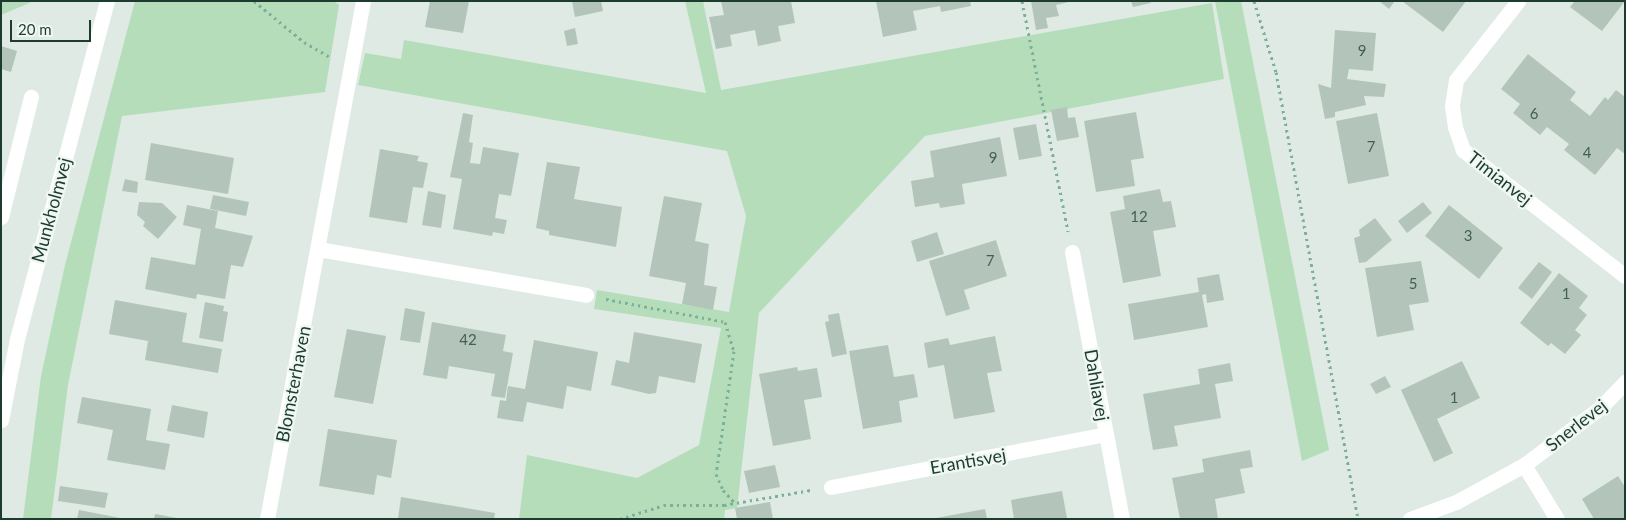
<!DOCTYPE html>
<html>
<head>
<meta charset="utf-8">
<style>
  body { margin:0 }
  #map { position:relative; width:1626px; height:520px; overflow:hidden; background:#deeae3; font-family:Lato,sans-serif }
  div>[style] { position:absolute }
  .green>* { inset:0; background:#b5ddba }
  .building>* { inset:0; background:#b3c5bb }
  .path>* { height:3px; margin-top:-1.5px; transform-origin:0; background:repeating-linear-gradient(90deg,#7cb098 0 2.5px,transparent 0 6.5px) }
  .minor>* { height:15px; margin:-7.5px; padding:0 7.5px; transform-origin:7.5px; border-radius:7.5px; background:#fff }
  .tertiary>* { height:15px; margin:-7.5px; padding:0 7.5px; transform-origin:7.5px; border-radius:7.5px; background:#fff }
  span { translate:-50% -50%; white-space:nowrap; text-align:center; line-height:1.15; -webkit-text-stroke:4.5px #eef7f1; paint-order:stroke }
  .number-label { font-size:15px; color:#435e52 }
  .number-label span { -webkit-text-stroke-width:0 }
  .street-label { font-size:18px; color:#1e3b2f }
  .frame { position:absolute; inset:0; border:2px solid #1e3b2f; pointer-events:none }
  .scale { position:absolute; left:10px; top:20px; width:81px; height:22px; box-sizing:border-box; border:2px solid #1e3b2f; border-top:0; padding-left:6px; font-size:15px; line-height:18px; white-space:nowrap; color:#1e3b2f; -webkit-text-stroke:4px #eef7f1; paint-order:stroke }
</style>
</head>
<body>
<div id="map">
  <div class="green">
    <div style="clip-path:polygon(1px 1px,34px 1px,1px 15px)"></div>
    <div style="clip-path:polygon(135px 1px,334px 1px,339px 5px,325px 92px,122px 116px,68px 385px,51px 519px,23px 519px,41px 376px,65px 265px)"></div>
    <div style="clip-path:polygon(685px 1px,703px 1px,721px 90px,1212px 3px,1224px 79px,925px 136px,759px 313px,737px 508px,725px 510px,724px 519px,519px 519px,527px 455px,637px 478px,699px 445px,721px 328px,594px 309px,597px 290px,729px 312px,746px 216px,727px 151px,358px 85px,365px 53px,401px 59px,404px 40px,706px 93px)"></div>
    <div style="clip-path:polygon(1215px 1px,1241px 1px,1329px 450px,1302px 461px)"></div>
  </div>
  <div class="building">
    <div style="clip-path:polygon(430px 1px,469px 1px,463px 33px,425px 27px)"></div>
    <div style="clip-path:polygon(572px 1px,601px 1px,603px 11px,575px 17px)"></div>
    <div style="clip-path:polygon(721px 1px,791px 1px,795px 23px,778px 26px,781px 41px,758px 46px,755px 30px,730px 35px,732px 46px,716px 49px,709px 17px,724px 15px)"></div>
    <div style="clip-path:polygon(876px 1px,970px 1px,971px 6px,941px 12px,940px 6px,913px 11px,917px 30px,883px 37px)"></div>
    <div style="clip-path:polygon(1031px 1px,1069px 1px,1069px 2px,1056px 5px,1059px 16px,1046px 18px,1048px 28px,1036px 30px)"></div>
    <div style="clip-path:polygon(1131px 1px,1150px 1px,1151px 3px,1133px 7px)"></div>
    <div style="clip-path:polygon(1379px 1px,1395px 1px,1389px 9px)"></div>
    <div style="clip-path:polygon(1402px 1px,1466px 1px,1443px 32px)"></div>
    <div style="clip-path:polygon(1575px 1px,1625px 1px,1602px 31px,1570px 7px)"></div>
    <div style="clip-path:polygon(575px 28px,578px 44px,567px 46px,564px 31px)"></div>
    <div style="clip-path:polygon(1335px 30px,1376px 33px,1373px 71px,1349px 69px,1347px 79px,1386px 84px,1384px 97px,1364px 96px,1366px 105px,1335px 112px,1335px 117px,1325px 119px,1318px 84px,1331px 88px)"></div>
    <div style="clip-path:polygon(1px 46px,17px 51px,11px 72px,1px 69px)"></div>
    <div style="clip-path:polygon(1528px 54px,1576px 92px,1570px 100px,1590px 116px,1605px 97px,1608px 100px,1616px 90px,1625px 97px,1625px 154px,1617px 148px,1595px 175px,1564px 150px,1569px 144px,1547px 127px,1540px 135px,1513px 113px,1520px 104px,1501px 89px)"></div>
    <div style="clip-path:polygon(1067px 107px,1068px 118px,1075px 117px,1079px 137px,1057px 141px,1051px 110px)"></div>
    <div style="clip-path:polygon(1136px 112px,1144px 158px,1131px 160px,1135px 186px,1096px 192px,1084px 121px)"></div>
    <div style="clip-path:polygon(463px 113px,473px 115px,469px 142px,473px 143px,470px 163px,480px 164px,483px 147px,519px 153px,511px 196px,499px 194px,495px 218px,507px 220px,504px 234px,493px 232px,492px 236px,453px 229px,462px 179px,450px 177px)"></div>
    <div style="clip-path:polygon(1377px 113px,1389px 176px,1348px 184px,1336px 121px)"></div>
    <div style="clip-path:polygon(1036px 124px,1042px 156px,1019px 160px,1013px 128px)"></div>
    <div style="clip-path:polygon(1000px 137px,1007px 176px,962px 184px,965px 204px,940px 208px,939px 203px,915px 207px,911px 181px,934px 177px,930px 151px)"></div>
    <div style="clip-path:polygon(151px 143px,234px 158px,228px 194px,145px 180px)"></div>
    <div style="clip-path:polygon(380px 149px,419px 156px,417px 161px,428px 163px,423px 188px,413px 187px,407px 223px,369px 217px)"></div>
    <div style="clip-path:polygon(547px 162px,580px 167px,574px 199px,622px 207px,616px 247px,549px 235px,549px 231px,536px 228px)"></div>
    <div style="clip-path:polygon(125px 179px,138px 182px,137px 193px,122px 191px)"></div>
    <div style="clip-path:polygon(1160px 189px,1163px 202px,1171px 201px,1176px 227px,1153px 231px,1161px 276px,1123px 283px,1110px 212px,1125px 209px,1123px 196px)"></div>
    <div style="clip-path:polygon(428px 191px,446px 195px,441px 228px,422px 225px)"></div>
    <div style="clip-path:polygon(213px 195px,249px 202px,246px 216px,210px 209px)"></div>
    <div style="clip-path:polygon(664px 196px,702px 203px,695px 241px,709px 244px,704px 285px,717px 287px,713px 310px,682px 304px,686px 283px,649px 276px)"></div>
    <div style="clip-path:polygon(139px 202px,162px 203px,177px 217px,158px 239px,143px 226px,145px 222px,137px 215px)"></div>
    <div style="clip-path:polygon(1423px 202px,1432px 213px,1407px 233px,1398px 221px)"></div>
    <div style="clip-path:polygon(187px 205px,218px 211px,215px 228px,253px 236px,243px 267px,231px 265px,225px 299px,197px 294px,196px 299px,145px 289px,151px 257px,195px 265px,201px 229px,183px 225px)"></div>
    <div style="clip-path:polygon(1449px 205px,1503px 248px,1479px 279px,1425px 236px)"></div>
    <div style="clip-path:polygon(1375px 218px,1392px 240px,1366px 262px,1359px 263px,1354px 238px,1360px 236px,1359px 230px)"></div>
    <div style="clip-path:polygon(937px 232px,944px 254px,917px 262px,911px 241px)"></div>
    <div style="clip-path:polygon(996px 240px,1007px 276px,964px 290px,970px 309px,946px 316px,929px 261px)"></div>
    <div style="clip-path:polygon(1421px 261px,1429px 302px,1409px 305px,1414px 330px,1377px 337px,1365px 268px)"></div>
    <div style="clip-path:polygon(1539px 262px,1552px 272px,1532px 299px,1518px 288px)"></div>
    <div style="clip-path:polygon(1559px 273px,1588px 296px,1579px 308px,1587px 315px,1575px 330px,1581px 335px,1565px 354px,1551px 343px,1548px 346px,1520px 323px)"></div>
    <div style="clip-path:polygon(1219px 274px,1224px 300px,1207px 303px,1206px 294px,1202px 295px,1208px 327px,1134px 340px,1128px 304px,1199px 292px,1197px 278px)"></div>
    <div style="clip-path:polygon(115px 300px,187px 313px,182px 342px,222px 349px,218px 373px,145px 360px,148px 341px,109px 334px)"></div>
    <div style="clip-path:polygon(205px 302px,224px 306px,223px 311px,228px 312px,223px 342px,199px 338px)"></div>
    <div style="clip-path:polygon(405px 308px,425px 312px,420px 343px,400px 340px)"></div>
    <div style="clip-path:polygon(839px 313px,847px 354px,832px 357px,825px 322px,829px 321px,828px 315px)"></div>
    <div style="clip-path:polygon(432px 322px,506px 335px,503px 351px,513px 353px,505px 398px,491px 396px,495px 374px,449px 366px,447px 379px,423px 375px)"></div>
    <div style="clip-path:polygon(347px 329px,386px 336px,373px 404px,334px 397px)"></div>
    <div style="clip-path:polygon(634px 332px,702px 344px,695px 383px,659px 376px,656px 393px,649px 394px,611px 385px,616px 360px,629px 363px)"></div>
    <div style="clip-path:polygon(995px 336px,1002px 371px,987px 373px,995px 412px,954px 419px,944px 365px,928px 368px,924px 343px,948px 338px,950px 345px)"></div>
    <div style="clip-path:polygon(534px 340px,598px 352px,591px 391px,567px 386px,563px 409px,527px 402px,523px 422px,497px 418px,500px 400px,506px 401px,508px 386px,525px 389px)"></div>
    <div style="clip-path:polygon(888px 345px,894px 377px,914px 374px,918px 397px,899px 401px,902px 422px,863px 429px,849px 351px)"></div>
    <div style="clip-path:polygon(1462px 361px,1480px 398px,1437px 419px,1453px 453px,1434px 462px,1401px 390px)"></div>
    <div style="clip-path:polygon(1230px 363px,1233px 381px,1215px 384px,1221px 418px,1174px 426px,1178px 446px,1153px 450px,1143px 394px,1200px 384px,1198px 369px)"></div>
    <div style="clip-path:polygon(797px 367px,798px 371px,817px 368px,822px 397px,804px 400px,811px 439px,773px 446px,759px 374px)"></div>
    <div style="clip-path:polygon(1385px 376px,1391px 387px,1376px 394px,1370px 384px)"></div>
    <div style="clip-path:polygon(82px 397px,151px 409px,146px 440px,170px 444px,165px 470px,107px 460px,113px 430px,77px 423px)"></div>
    <div style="clip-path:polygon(172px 405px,208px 412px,204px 438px,167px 431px)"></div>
    <div style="clip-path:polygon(328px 429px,397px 440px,391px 478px,377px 475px,374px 495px,319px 486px)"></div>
    <div style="clip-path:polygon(1250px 450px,1253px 467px,1240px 469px,1245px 493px,1215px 499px,1218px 519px,1180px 519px,1172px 478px,1204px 472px,1202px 459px)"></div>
    <div style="clip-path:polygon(775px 465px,780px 487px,749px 493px,744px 471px)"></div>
    <div style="clip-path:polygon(1618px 476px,1625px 487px,1625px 519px,1594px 519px,1582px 499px)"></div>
    <div style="clip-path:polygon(60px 486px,108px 493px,105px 508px,58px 501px)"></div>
    <div style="clip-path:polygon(1062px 491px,1067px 518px,1014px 519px,1011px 500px)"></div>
    <div style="clip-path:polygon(401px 497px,495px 513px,494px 519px,398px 519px)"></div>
    <div style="clip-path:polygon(770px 502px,773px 519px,737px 519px,735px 508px)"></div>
    <div style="clip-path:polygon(985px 509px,987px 519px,936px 519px,936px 518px)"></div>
    <div style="clip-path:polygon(79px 510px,120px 518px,120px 519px,77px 519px)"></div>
    <div style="clip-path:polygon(155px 514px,177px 518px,177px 519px,154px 519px)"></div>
  </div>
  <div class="path">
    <div style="left:254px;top:1px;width:65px;rotate:39.4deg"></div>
    <div style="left:304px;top:42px;width:32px;rotate:30deg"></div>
    <div style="left:1022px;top:1px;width:235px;rotate:78.7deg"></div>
    <div style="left:1254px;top:1px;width:74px;rotate:72.8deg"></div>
    <div style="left:1276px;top:72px;width:454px;rotate:79.6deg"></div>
    <div style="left:606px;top:299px;width:121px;rotate:10.9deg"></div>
    <div style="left:725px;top:322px;width:30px;rotate:73deg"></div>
    <div style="left:734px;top:351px;width:124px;rotate:98.3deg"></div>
    <div style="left:716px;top:474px;width:17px;rotate:66deg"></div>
    <div style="left:723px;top:490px;width:18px;rotate:47deg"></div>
    <div style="left:620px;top:519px;width:46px;rotate:-17.7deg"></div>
    <div style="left:664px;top:505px;width:60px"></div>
    <div style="left:724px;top:505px;width:88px;rotate:-9.8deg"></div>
  </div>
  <div class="minor">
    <div style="left:1518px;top:1px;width:100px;rotate:128.1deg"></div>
    <div style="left:1456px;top:80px;width:26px;rotate:99deg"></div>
    <div style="left:1452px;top:106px;width:21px;rotate:82deg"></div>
    <div style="left:1455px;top:127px;width:24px;rotate:71deg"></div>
    <div style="left:1463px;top:150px;width:205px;rotate:37.9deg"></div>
    <div style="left:1px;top:217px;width:124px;rotate:-76deg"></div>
    <div style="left:318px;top:249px;width:272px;rotate:9.7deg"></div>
    <div style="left:1072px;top:252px;width:272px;rotate:79.4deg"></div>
    <div style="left:1524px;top:465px;width:63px;rotate:58.6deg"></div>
    <div style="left:831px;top:487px;width:279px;rotate:-10.9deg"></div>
    <div style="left:267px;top:519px;width:527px;rotate:-79.5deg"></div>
    <div style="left:1410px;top:519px;width:49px;rotate:-20.3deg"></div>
    <div style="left:1456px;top:502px;width:77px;rotate:-28.6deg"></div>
    <div style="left:1524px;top:465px;width:96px;rotate:-37deg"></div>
    <div style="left:1601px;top:407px;width:35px;rotate:-46deg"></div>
  </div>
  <div class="tertiary">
    <div style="left:1px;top:420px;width:83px;rotate:-78.8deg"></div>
    <div style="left:17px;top:339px;width:350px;rotate:-75.1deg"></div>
  </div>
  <div class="number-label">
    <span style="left:1362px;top:51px">9</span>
    <span style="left:1534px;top:114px">6</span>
    <span style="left:1371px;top:147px">7</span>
    <span style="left:1587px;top:153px">4</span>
    <span style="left:993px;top:158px">9</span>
    <span style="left:1139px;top:217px">12</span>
    <span style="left:1468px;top:236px">3</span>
    <span style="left:990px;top:261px">7</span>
    <span style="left:1413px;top:284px">5</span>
    <span style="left:1566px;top:294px">1</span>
    <span style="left:468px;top:340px">42</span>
    <span style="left:1454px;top:398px">1</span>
  </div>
  <div class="street-label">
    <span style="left:1500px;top:178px;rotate:38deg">Timianvej</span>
    <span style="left:51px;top:210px;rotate:-75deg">Munkholmvej</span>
    <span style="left:293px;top:384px;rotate:-79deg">Blomsterhaven</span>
    <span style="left:1097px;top:385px;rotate:80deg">Dahliavej</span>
    <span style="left:1576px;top:425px;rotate:-38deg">Snerlevej</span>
    <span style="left:968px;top:461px;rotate:-10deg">Erantisvej</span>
  </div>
  <div class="frame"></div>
  <div class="scale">20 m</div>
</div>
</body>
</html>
